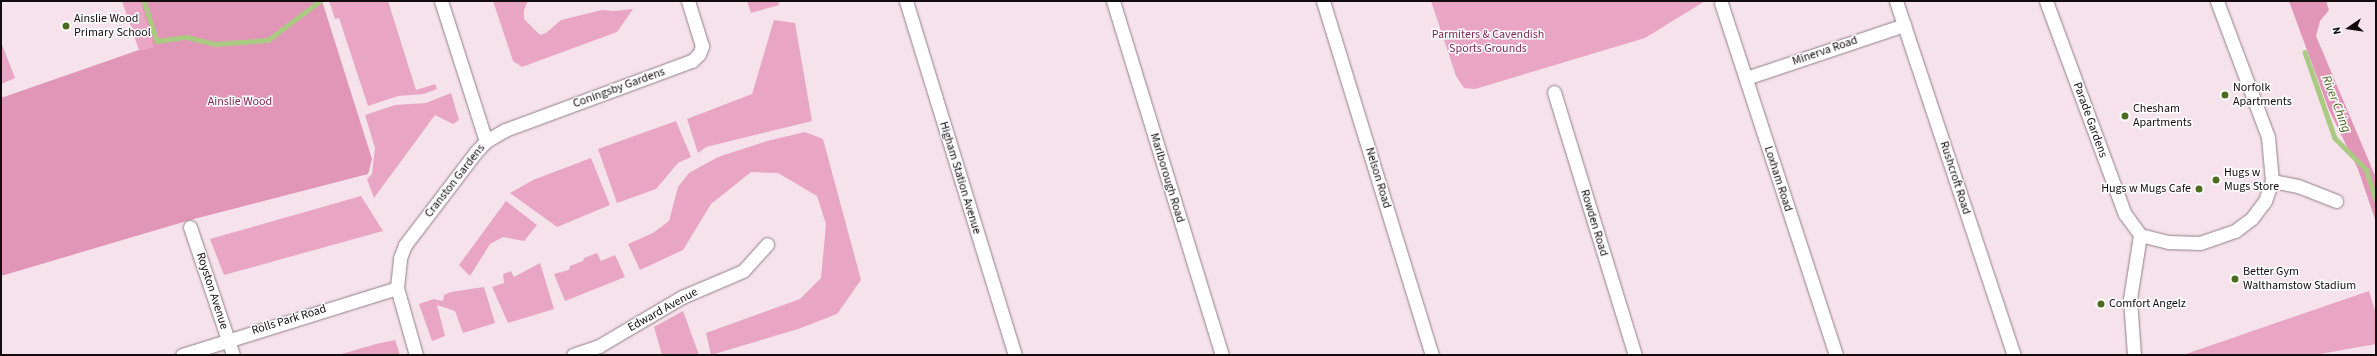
<!DOCTYPE html>
<html>
<head>
<meta charset="utf-8">
<style>
  body { margin:0 }
  #map { position:relative; width:2377px; height:356px; overflow:hidden; background:#f6e2ea; font-family:"Source Sans 3",sans-serif }
  div>[style] { position:absolute }
  .green>* { inset:0; background:#e9a6c4 }
  .forest>* { inset:0; background:#e195b7 }
  .stream>* { height:4.5px; margin:-2.25px; padding:0 2.25px; transform-origin:2.25px; border-radius:2.25px; background:#aaca84 }
  .roads { filter:drop-shadow(0 0 1px #917f86) drop-shadow(0 0 1px #917f86) }
  .street>* { height:13px; margin:-6.5px; padding:0 6.5px; transform-origin:6.5px; border-radius:6.5px; background:#fff }
  .dots>* { width:11px; height:11px; translate:-50% -50%; box-sizing:border-box; border:2px solid #fff; border-radius:50% }
  span { translate:-50% -50%; white-space:nowrap; text-align:center; line-height:1.15; -webkit-text-stroke:3px #fff; paint-order:stroke }
  .poi-label { font-size:12px; color:#130c0f }
  .left { translate:0 -50%; text-align:left }
  .right { translate:-100% -50%; text-align:right }
  .park-label { font-size:12px; color:#7f2756 }
  .street-label { font-size:12px; color:#130c0f }
  .water-label { font-size:13px; color:#456218; font-style:italic }
  .frame { position:absolute; inset:0; border:2px solid #130c0f; pointer-events:none }
  .north { position:absolute; left:2329px; top:8px; width:40px; height:40px; -webkit-text-stroke:3px #fff; paint-order:stroke; rotate:257deg; font-size:11px; font-weight:700; line-height:16px; text-align:center; color:#130c0f }
  .north::after { content:''; display:block; margin:auto; width:14px; height:18px; background:#130c0f; clip-path:polygon(50% 0,100% 100%,50% 72%,0 100%) }
</style>
</head>
<body>
<div id="map">
  <div class="green">
    <div style="clip-path:polygon(122px 1px,140px 1px,155px 47px,139px 50px)"></div>
    <div style="clip-path:polygon(329px 1px,388px 1px,416px 90px,435px 84px,437px 89px,424px 94px,398px 96px,368px 106px,339px 18px,335px 19px)"></div>
    <div style="clip-path:polygon(493px 1px,528px 1px,524px 10px,524px 19px,540px 35px,546px 33px,561px 20px,602px 10px,614px 11px,633px 9px,617px 32px,522px 67px,513px 61px)"></div>
    <div style="clip-path:polygon(747px 1px,778px 1px,779px 5px,751px 13px)"></div>
    <div style="clip-path:polygon(1431px 1px,1705px 1px,1645px 38px,1475px 89px,1464px 88px,1456px 76px)"></div>
    <div style="clip-path:polygon(774px 20px,795px 23px,812px 121px,706px 147px,698px 153px,687px 119px,752px 94px)"></div>
    <div style="clip-path:polygon(1px 42px,15px 78px,1px 84px)"></div>
    <div style="clip-path:polygon(451px 93px,459px 120px,453px 124px,435px 115px,374px 198px,367px 179px,372px 174px,375px 148px,365px 115px,395px 105px,426px 103px)"></div>
    <div style="clip-path:polygon(676px 121px,691px 157px,678px 163px,656px 189px,617px 203px,598px 149px)"></div>
    <div style="clip-path:polygon(805px 132px,823px 139px,861px 280px,837px 314px,798px 329px,711px 355px,706px 333px,800px 299px,821px 278px,826px 224px,817px 196px,778px 173px,751px 172px,711px 204px,683px 250px,640px 270px,628px 244px,653px 233px,669px 221px,678px 187px,689px 173px,718px 157px,767px 141px)"></div>
    <div style="clip-path:polygon(591px 158px,610px 205px,557px 227px,510px 193px,533px 180px)"></div>
    <div style="clip-path:polygon(361px 196px,383px 231px,224px 275px,210px 239px)"></div>
    <div style="clip-path:polygon(506px 201px,537px 225px,524px 241px,503px 237px,490px 244px,470px 276px,459px 265px)"></div>
    <div style="clip-path:polygon(597px 253px,601px 261px,615px 255px,625px 277px,565px 301px,554px 274px,569px 270px,570px 266px,583px 261px,584px 258px)"></div>
    <div style="clip-path:polygon(540px 263px,554px 309px,508px 323px,492px 287px,504px 283px,503px 274px,511px 271px,514px 277px)"></div>
    <div style="clip-path:polygon(484px 287px,495px 323px,463px 333px,455px 311px,437px 305px,445px 336px,432px 341px,419px 304px,434px 299px,443px 301px,444px 295px,451px 292px)"></div>
    <div style="clip-path:polygon(2369px 291px,2376px 314px,2376px 344px,2314px 355px,2183px 355px)"></div>
    <div style="clip-path:polygon(683px 311px,699px 355px,662px 355px,654px 327px)"></div>
    <div style="clip-path:polygon(395px 340px,400px 355px,338px 355px,376px 344px)"></div>
  </div>
  <div class="forest">
    <div style="clip-path:polygon(140px 1px,322px 1px,372px 159px,368px 174px,190px 220px,1px 276px,1px 98px,139px 50px,154px 47px)"></div>
    <div style="clip-path:polygon(2289px 1px,2326px 1px,2329px 10px,2320px 21px,2316px 36px,2376px 178px,2376px 222px,2358px 169px,2329px 110px)"></div>
  </div>
  <div class="stream">
    <div style="left:144px;top:1px;width:42px;rotate:72deg"></div>
    <div style="left:157px;top:41px;width:30px;rotate:-8deg"></div>
    <div style="left:187px;top:37px;width:29px;rotate:14deg"></div>
    <div style="left:215px;top:44px;width:53px;rotate:-4.3deg"></div>
    <div style="left:268px;top:40px;width:65px;rotate:-36.9deg"></div>
    <div style="left:2305px;top:52px;width:91px;rotate:70.8deg"></div>
    <div style="left:2335px;top:138px;width:44px;rotate:45deg"></div>
    <div style="left:2366px;top:169px;width:32px;rotate:72deg"></div>
  </div>
  <div class="roads">
    <div class="street">
      <div style="left:441px;top:1px;width:147px;rotate:72.2deg"></div>
      <div style="left:906px;top:1px;width:370px;rotate:72.9deg"></div>
      <div style="left:1113px;top:1px;width:370px;rotate:72.9deg"></div>
      <div style="left:1323px;top:1px;width:370px;rotate:72.9deg"></div>
      <div style="left:1896px;top:1px;width:373px;rotate:71.6deg"></div>
      <div style="left:2046px;top:1px;width:227px;rotate:69.7deg"></div>
      <div style="left:2125px;top:214px;width:26px;rotate:54deg"></div>
      <div style="left:2140px;top:235px;width:30px;rotate:14deg"></div>
      <div style="left:2169px;top:242px;width:31px;rotate:2deg"></div>
      <div style="left:2200px;top:243px;width:37px;rotate:-19deg"></div>
      <div style="left:2235px;top:231px;width:21px;rotate:-37deg"></div>
      <div style="left:2252px;top:218px;width:21px;rotate:-53deg"></div>
      <div style="left:2265px;top:201px;width:21px;rotate:-71deg"></div>
      <div style="left:2272px;top:181px;width:44px;rotate:-95.2deg"></div>
      <div style="left:2268px;top:137px;width:145px;rotate:-110.6deg"></div>
      <div style="left:1721px;top:3px;width:370px;rotate:71.9deg"></div>
      <div style="left:1746px;top:78px;width:167px;rotate:-18.5deg"></div>
      <div style="left:1554px;top:92px;width:275px;rotate:72.9deg"></div>
      <div style="left:2272px;top:181px;width:26px;rotate:11deg"></div>
      <div style="left:2298px;top:186px;width:41px;rotate:21.5deg"></div>
      <div style="left:190px;top:227px;width:135px;rotate:71.4deg"></div>
      <div style="left:182px;top:355px;width:225px;rotate:-17.3deg"></div>
      <div style="left:416px;top:355px;width:70px;rotate:-105.8deg"></div>
      <div style="left:397px;top:288px;width:30px;rotate:-84deg"></div>
      <div style="left:400px;top:258px;width:14px;rotate:-69deg"></div>
      <div style="left:405px;top:245px;width:116px;rotate:-52.7deg"></div>
      <div style="left:475px;top:153px;width:16px;rotate:-47deg"></div>
      <div style="left:486px;top:141px;width:22px;rotate:-30deg"></div>
      <div style="left:505px;top:130px;width:199px;rotate:-20.3deg"></div>
      <div style="left:692px;top:61px;width:10px;rotate:-45deg"></div>
      <div style="left:699px;top:54px;width:9px;rotate:-69deg"></div>
      <div style="left:702px;top:46px;width:47px;rotate:-107.3deg"></div>
      <div style="left:573px;top:355px;width:28px;rotate:-19deg"></div>
      <div style="left:599px;top:346px;width:96px;rotate:-30.6deg"></div>
      <div style="left:682px;top:297px;width:66px;rotate:-23.1deg"></div>
      <div style="left:743px;top:271px;width:36px;rotate:-48deg"></div>
      <div style="left:2134px;top:355px;width:56px;rotate:-94.1deg"></div>
      <div style="left:2130px;top:299px;width:65px;rotate:-81.1deg"></div>
    </div>
  </div>
  <div class="dots">
    <div style="left:66px;top:26px;background:#4e6c21"></div>
    <div style="left:2225px;top:95px;background:#4e6c21"></div>
    <div style="left:2125px;top:116px;background:#4e6c21"></div>
    <div style="left:2216px;top:180px;background:#4e6c21"></div>
    <div style="left:2199px;top:189px;background:#4e6c21"></div>
    <div style="left:2235px;top:279px;background:#4e6c21"></div>
    <div style="left:2101px;top:304px;background:#4e6c21"></div>
  </div>
  <div class="poi-label">
    <span class="left" style="left:74px;top:26px">Ainslie Wood<br>Primary School</span>
    <span class="left" style="left:2233px;top:95px">Norfolk<br>Apartments</span>
    <span class="left" style="left:2133px;top:116px">Chesham<br>Apartments</span>
    <span class="left" style="left:2224px;top:180px">Hugs w<br>Mugs Store</span>
    <span class="right" style="left:2191px;top:189px">Hugs w Mugs Cafe</span>
    <span class="left" style="left:2243px;top:279px">Better Gym<br>Walthamstow Stadium</span>
    <span class="left" style="left:2109px;top:304px">Comfort Angelz</span>
  </div>
  <div class="park-label">
    <span style="left:1488px;top:42px">Parmiters &amp; Cavendish<br>Sports Grounds</span>
    <span style="left:240px;top:102px">Ainslie Wood</span>
  </div>
  <div class="street-label">
    <span style="left:1825px;top:51px;rotate:-19deg">Minerva Road</span>
    <span style="left:619px;top:88px;rotate:-20deg">Coningsby Gardens</span>
    <span style="left:2090px;top:120px;rotate:70deg">Parade Gardens</span>
    <span style="left:960px;top:178px;rotate:73deg">Higham Station Avenue</span>
    <span style="left:1167px;top:178px;rotate:73deg">Marlborough Road</span>
    <span style="left:1378px;top:178px;rotate:73deg">Nelson Road</span>
    <span style="left:1955px;top:178px;rotate:72deg">Rushcroft Road</span>
    <span style="left:1778px;top:179px;rotate:72deg">Loxham Road</span>
    <span style="left:455px;top:181px;rotate:-52deg">Cranston Gardens</span>
    <span style="left:1594px;top:223px;rotate:73deg">Rowden Road</span>
    <span style="left:212px;top:291px;rotate:72deg">Royston Avenue</span>
    <span style="left:663px;top:310px;rotate:-29deg">Edward Avenue</span>
    <span style="left:289px;top:320px;rotate:-17deg">Rolls Park Road</span>
  </div>
  <div class="water-label">
    <span style="left:2336px;top:104px;rotate:69deg">River Ching</span>
  </div>
  <div class="frame"></div>
  <div class="north">N</div>
</div>
</body>
</html>
